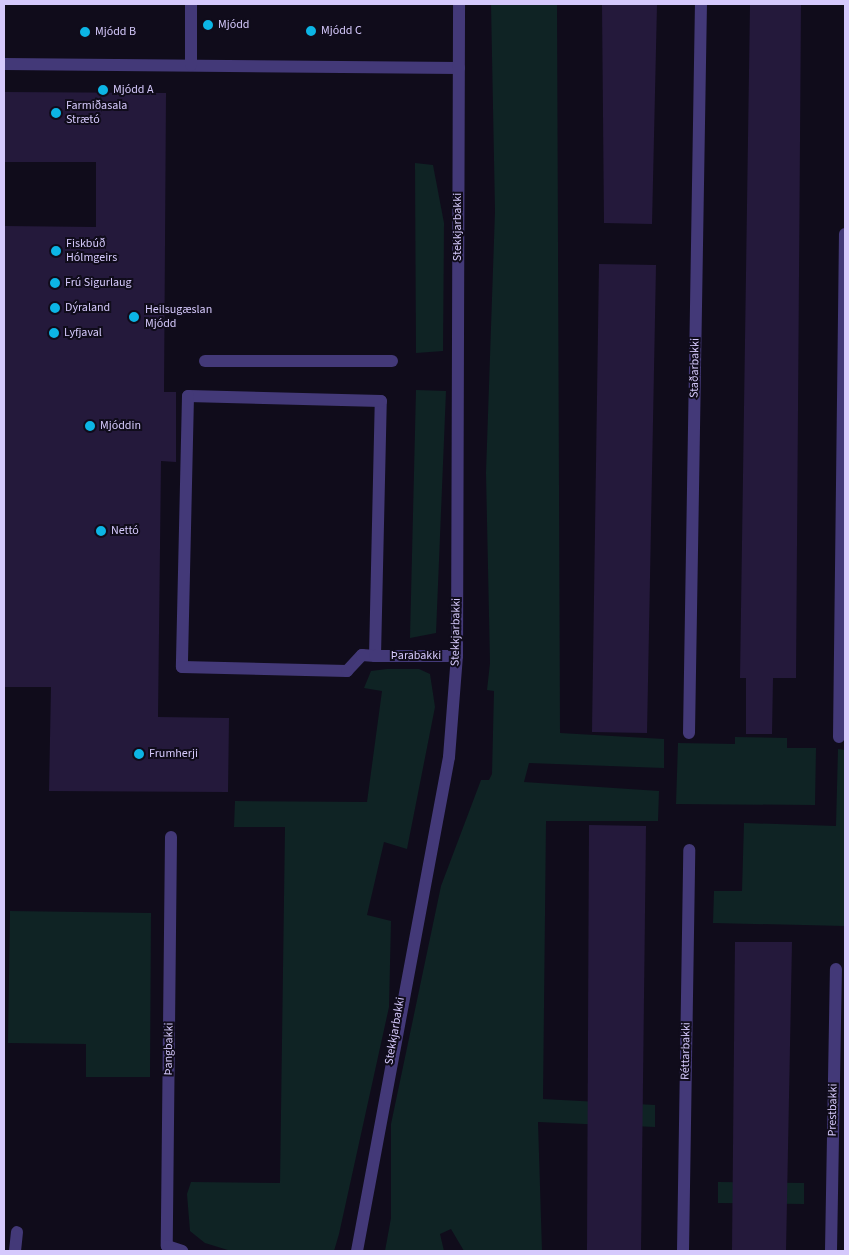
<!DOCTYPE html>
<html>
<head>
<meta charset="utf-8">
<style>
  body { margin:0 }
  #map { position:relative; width:849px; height:1255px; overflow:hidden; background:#100c1b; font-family:"Source Sans 3",sans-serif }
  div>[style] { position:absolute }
  .green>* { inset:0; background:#0f2324 }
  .building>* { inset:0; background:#24193b }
  .minor>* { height:12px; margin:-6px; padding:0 6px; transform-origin:6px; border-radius:6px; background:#433978 }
  .dots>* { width:14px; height:14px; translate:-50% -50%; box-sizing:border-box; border:2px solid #100c1b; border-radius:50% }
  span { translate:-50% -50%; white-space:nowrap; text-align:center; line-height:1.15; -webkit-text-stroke:4px #100c1b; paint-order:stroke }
  .poi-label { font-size:12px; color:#d5c9fc }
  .left { translate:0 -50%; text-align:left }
  .street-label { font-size:12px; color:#d5c9fc }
  .frame { position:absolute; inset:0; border:5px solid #d5c9fc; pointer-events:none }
</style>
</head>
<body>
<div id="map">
  <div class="green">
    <div style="clip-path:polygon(491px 4px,557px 4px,560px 733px,664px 739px,664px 768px,529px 763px,524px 782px,659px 791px,658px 821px,546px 821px,543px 1099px,655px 1105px,655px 1127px,538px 1122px,542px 1251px,464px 1251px,451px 1229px,440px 1234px,444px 1251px,385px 1251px,391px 1218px,391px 1124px,441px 886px,481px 780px,489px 780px,492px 774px,494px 691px,487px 690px,490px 663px,486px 473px,495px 211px)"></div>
    <div style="clip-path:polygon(415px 163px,433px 165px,444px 223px,443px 351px,416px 353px)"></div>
    <div style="clip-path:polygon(416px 390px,446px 391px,436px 633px,410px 638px)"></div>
    <div style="clip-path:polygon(387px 669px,419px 669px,430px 674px,435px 707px,407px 849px,384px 842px,367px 915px,391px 921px,389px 1007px,339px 1234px,334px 1251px,231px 1251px,205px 1243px,190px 1231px,187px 1194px,191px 1182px,280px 1183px,285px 827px,234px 827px,235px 801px,367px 802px,382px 691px,364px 688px,371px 671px)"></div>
    <div style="clip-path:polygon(735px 737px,787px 738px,787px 748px,816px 748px,815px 805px,676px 804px,678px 743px,735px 744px)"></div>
    <div style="clip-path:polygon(838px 749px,845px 750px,845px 926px,713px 923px,714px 891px,742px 891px,744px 823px,836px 826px)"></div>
    <div style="clip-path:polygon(10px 911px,151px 913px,150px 1077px,86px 1077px,86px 1044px,8px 1043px)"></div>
    <div style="clip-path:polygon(718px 1182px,804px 1183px,804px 1204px,718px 1203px)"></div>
  </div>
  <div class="building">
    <div style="clip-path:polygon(602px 4px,657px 4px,652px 224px,604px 223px)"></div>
    <div style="clip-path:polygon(750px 4px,801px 4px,796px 678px,773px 678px,772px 734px,746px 734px,746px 678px,740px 678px)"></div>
    <div style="clip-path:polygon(4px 92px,166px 93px,164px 392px,176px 392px,176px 462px,161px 461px,158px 717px,229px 718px,228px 792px,49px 791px,51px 687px,4px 687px,4px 226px,96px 227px,96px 162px,4px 162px)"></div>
    <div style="clip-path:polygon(599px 264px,656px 265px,647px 733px,592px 732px)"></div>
    <div style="clip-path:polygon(589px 825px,646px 826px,641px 1251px,587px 1251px)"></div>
    <div style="clip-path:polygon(735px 942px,792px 942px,786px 1251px,732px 1251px)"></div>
  </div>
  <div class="minor">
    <div style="left:4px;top:64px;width:455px;rotate:0.5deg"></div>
    <div style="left:191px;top:65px;width:61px;rotate:-90deg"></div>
    <div style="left:205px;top:361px;width:187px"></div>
    <div style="left:375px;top:656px;width:255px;rotate:-88.7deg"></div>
    <div style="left:381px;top:401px;width:193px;rotate:-178.5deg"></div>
    <div style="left:188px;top:396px;width:271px;rotate:91.3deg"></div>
    <div style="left:182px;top:667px;width:165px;rotate:1.4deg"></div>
    <div style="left:347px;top:671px;width:22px;rotate:-47deg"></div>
    <div style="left:362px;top:655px;width:13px;rotate:4deg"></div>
    <div style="left:375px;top:656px;width:82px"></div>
    <div style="left:689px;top:733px;width:729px;rotate:-89.06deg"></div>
    <div style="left:839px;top:737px;width:503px;rotate:-89.32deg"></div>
    <div style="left:171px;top:837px;width:409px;rotate:90.6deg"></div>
    <div style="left:167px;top:1246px;width:16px;rotate:18deg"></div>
    <div style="left:15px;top:1251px;width:19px;rotate:-84deg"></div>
    <div style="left:357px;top:1251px;width:502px;rotate:-79.45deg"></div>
    <div style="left:449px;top:757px;width:101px;rotate:-85.5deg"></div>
    <div style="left:457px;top:656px;width:652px;rotate:-89.82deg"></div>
    <div style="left:683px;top:1251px;width:401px;rotate:-89.1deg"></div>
    <div style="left:831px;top:1251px;width:282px;rotate:-89deg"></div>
  </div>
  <div class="dots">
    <div style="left:208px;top:25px;background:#0cb5e5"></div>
    <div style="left:311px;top:31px;background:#0cb5e5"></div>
    <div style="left:85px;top:32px;background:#0cb5e5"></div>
    <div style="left:103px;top:90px;background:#0cb5e5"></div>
    <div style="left:56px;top:113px;background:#0cb5e5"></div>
    <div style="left:56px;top:251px;background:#0cb5e5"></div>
    <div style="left:55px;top:283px;background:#0cb5e5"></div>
    <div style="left:55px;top:308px;background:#0cb5e5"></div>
    <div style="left:134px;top:317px;background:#0cb5e5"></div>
    <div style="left:54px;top:333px;background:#0cb5e5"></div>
    <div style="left:90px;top:426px;background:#0cb5e5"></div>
    <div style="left:101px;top:531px;background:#0cb5e5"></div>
    <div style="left:139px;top:754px;background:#0cb5e5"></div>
  </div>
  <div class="poi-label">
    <span class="left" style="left:218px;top:25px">Mjódd</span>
    <span class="left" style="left:321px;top:31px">Mjódd C</span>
    <span class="left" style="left:95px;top:32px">Mjódd B</span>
    <span class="left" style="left:113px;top:90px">Mjódd A</span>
    <span class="left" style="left:66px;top:113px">Farmiðasala<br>Strætó</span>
    <span class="left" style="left:66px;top:251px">Fiskbúð<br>Hólmgeirs</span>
    <span class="left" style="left:65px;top:283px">Frú Sigurlaug</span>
    <span class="left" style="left:65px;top:308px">Dýraland</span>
    <span class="left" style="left:145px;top:317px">Heilsugæslan<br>Mjódd</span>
    <span class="left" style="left:64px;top:333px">Lyfjaval</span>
    <span class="left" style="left:100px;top:426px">Mjóddin</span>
    <span class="left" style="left:111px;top:531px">Nettó</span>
    <span class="left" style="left:149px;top:754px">Frumherji</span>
  </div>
  <div class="street-label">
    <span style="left:458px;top:227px;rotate:-90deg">Stekkjarbakki</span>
    <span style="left:695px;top:368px;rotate:-89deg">Staðarbakki</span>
    <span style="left:456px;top:632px;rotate:-89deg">Stekkjarbakki</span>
    <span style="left:416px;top:656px">Þarabakki</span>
    <span style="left:395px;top:1031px;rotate:-80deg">Stekkjarbakki</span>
    <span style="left:169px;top:1049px;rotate:-89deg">Þangbakki</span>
    <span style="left:686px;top:1051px;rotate:-89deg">Réttarbakki</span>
    <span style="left:833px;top:1110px;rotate:-89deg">Prestbakki</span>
  </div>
  <div class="frame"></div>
</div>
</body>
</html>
